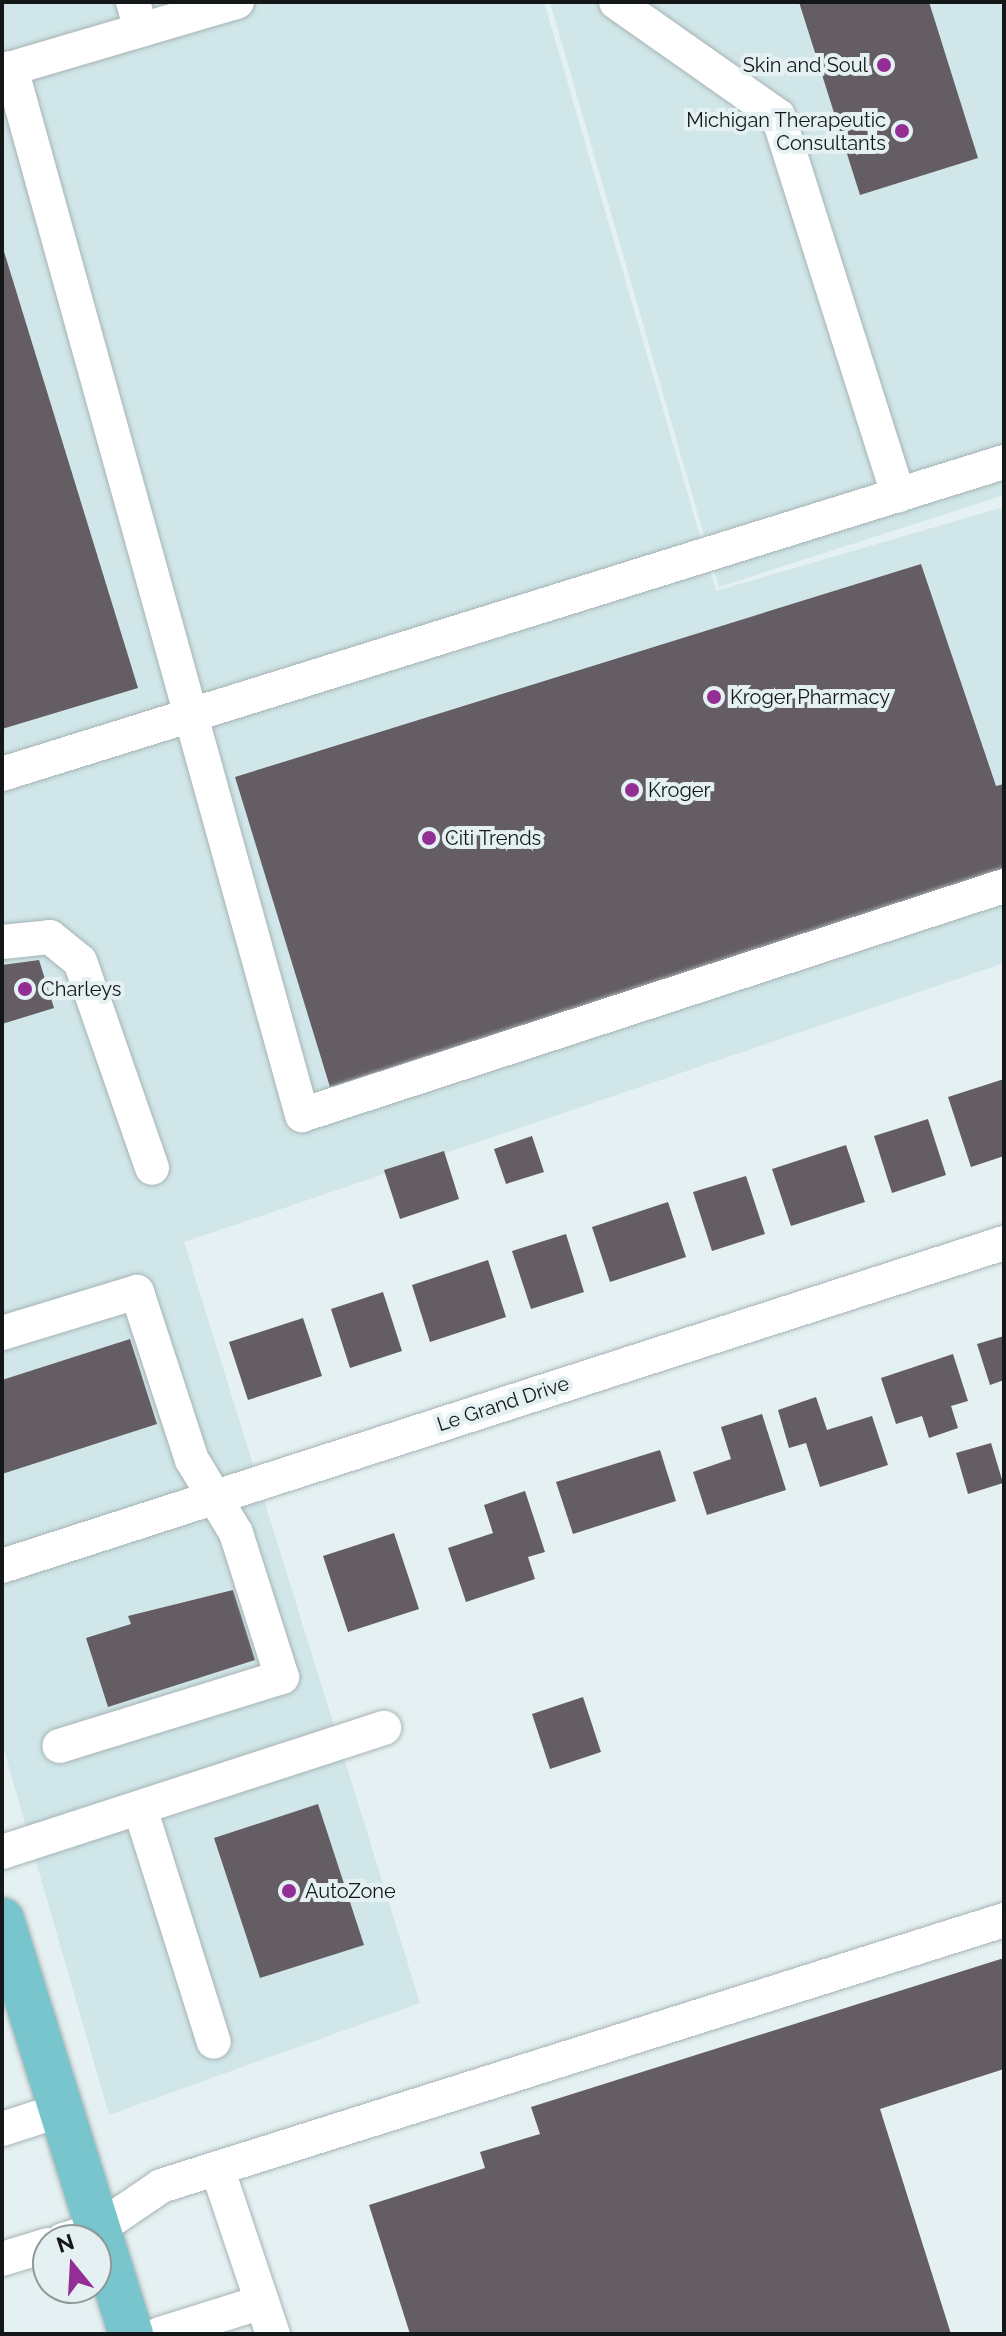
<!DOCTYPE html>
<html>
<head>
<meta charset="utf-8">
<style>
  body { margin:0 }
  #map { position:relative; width:1006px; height:2336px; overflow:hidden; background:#e4f0f1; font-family:Raleway,sans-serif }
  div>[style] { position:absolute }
  .built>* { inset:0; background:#d0e6e8 }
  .building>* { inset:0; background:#645d63 }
  .roads { filter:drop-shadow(0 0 2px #a7b3b4) drop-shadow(0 0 2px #a7b3b4) }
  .minor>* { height:34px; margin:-17px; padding:0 17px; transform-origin:17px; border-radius:17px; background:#fff }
  .major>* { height:44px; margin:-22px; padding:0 22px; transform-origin:22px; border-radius:22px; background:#79c5cd }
  .dots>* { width:22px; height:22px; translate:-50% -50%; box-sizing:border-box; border:4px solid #e4f0f1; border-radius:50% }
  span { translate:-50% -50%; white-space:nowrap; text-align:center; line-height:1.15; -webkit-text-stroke:8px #e4f0f1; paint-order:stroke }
  .poi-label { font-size:20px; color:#131718 }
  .right { translate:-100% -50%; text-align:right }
  .left { translate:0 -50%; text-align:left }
  .street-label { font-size:20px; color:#131718 }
  .frame { position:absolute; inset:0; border:4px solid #131718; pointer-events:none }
  .north { position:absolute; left:32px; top:2224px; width:80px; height:80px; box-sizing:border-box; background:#e4f0f1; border:2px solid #90999a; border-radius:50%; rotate:342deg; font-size:22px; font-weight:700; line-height:32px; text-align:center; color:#131718 }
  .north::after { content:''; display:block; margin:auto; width:28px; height:36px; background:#932e94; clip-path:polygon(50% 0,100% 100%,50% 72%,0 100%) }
</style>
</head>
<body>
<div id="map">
  <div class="built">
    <div style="clip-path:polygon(2px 2px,544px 2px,716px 591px,1004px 507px,1004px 963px,184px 1242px,420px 2003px,109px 2115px,2px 1743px)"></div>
    <div style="clip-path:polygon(550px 2px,1004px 2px,1004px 495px,719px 587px)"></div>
  </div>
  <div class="building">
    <div style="clip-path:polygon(799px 2px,929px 2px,978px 158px,860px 195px)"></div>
    <div style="clip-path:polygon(2px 245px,138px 688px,2px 729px)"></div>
    <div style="clip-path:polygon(921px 564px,996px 786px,1004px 784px,1004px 871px,330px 1087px,235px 777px)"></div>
    <div style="clip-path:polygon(39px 960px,54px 1008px,2px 1024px,2px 965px)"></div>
    <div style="clip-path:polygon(1004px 1079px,1004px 1156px,971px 1167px,948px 1097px)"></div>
    <div style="clip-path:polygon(928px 1119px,946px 1175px,892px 1193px,874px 1136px)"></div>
    <div style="clip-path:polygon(532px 1136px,544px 1172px,506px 1184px,494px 1149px)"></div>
    <div style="clip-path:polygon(846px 1145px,865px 1202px,791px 1226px,772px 1169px)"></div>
    <div style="clip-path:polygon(444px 1151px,459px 1199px,400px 1219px,384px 1170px)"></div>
    <div style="clip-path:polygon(746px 1176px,765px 1234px,712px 1251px,693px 1192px)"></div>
    <div style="clip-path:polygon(668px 1202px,686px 1257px,610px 1282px,592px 1227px)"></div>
    <div style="clip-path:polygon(566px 1234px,584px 1292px,531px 1309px,512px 1251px)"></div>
    <div style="clip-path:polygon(488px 1260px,506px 1317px,430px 1342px,412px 1285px)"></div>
    <div style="clip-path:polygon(383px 1292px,402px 1351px,350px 1368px,331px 1309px)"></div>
    <div style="clip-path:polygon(303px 1318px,322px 1376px,248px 1400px,229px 1342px)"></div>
    <div style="clip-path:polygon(1004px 1336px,1004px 1380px,990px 1385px,977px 1344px)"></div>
    <div style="clip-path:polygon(130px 1339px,157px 1424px,2px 1474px,2px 1380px)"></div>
    <div style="clip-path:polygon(953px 1354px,968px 1401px,951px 1406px,958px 1428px,929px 1438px,922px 1416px,896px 1424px,881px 1378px)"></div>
    <div style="clip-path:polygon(816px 1397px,827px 1430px,872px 1416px,888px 1465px,820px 1487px,806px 1443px,789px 1448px,778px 1410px)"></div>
    <div style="clip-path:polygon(762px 1414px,786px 1490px,707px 1515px,693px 1472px,731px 1459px,721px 1427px)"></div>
    <div style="clip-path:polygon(991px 1443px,1003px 1483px,968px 1494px,956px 1453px)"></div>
    <div style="clip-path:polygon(660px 1450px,676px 1501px,573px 1534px,556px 1482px)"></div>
    <div style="clip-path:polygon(525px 1491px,545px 1552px,528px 1557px,535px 1579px,466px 1602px,448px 1548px,493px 1533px,484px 1505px)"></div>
    <div style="clip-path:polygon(394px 1533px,419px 1609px,348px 1632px,323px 1556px)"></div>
    <div style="clip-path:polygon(233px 1590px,255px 1660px,108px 1707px,86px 1638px,131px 1624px,128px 1616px)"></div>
    <div style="clip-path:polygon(583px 1697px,601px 1752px,550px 1769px,532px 1714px)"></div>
    <div style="clip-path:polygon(318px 1804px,364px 1945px,260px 1978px,214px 1838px)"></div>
    <div style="clip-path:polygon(1004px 1958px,1004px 2069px,880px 2109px,951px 2334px,410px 2334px,369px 2205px,485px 2168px,480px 2152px,540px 2134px,531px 2107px)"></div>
  </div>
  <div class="roads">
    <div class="minor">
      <div style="left:133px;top:2px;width:29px;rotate:74deg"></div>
      <div style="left:616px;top:2px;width:198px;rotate:35.1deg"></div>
      <div style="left:778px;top:116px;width:398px;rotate:72.4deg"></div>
      <div style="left:11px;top:68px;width:1087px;rotate:74.47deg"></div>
      <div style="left:302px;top:1115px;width:738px;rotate:-18.07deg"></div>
      <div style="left:2px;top:71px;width:245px;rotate:-16.4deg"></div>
      <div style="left:2px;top:774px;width:1049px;rotate:-17.3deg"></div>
      <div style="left:2px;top:942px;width:48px;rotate:-5.9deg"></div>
      <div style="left:50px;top:937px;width:38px;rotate:39deg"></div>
      <div style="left:80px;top:961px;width:219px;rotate:70.8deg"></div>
      <div style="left:2px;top:1333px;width:141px;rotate:-16.9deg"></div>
      <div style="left:137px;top:1292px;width:177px;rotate:71.9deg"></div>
      <div style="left:192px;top:1460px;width:85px;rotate:58.9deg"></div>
      <div style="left:236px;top:1533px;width:151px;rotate:72.3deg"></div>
      <div style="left:282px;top:1677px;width:233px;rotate:162.8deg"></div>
      <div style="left:2px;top:1566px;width:1053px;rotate:-17.87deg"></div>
      <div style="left:140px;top:1808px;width:245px;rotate:72.5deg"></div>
      <div style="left:2px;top:1852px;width:402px;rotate:-18deg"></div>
      <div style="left:2px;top:2129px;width:62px;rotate:-17.9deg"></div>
      <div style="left:217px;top:2168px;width:175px;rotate:71.4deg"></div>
      <div style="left:63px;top:2240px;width:37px;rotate:-17deg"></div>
      <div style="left:98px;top:2229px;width:76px;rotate:-34.3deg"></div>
      <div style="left:161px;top:2186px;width:884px;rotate:-17.51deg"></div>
      <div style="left:2px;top:2259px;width:48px;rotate:-16.9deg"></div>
      <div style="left:160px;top:2334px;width:107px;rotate:-17.4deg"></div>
    </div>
    <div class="major">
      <div style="left:2px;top:1920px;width:434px;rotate:72.7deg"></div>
    </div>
  </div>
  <div class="dots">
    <div style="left:884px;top:65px;background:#932e94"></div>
    <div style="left:902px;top:131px;background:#932e94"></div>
    <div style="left:714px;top:697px;background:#932e94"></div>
    <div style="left:632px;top:790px;background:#932e94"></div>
    <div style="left:429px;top:838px;background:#932e94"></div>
    <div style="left:25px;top:989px;background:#932e94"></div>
    <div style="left:289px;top:1891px;background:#932e94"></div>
  </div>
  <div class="poi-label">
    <span class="right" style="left:868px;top:65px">Skin and Soul</span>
    <span class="right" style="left:886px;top:132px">Michigan Therapeutic<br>Consultants</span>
    <span class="left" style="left:730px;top:697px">Kroger Pharmacy</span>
    <span class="left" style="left:648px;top:790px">Kroger</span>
    <span class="left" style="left:445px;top:838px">Citi Trends</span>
    <span class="left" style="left:41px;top:989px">Charleys</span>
    <span class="left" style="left:305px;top:1891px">AutoZone</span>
  </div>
  <div class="street-label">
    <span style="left:503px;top:1404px;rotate:-18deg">Le Grand Drive</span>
  </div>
  <div class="frame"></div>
  <div class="north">N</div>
</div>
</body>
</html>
